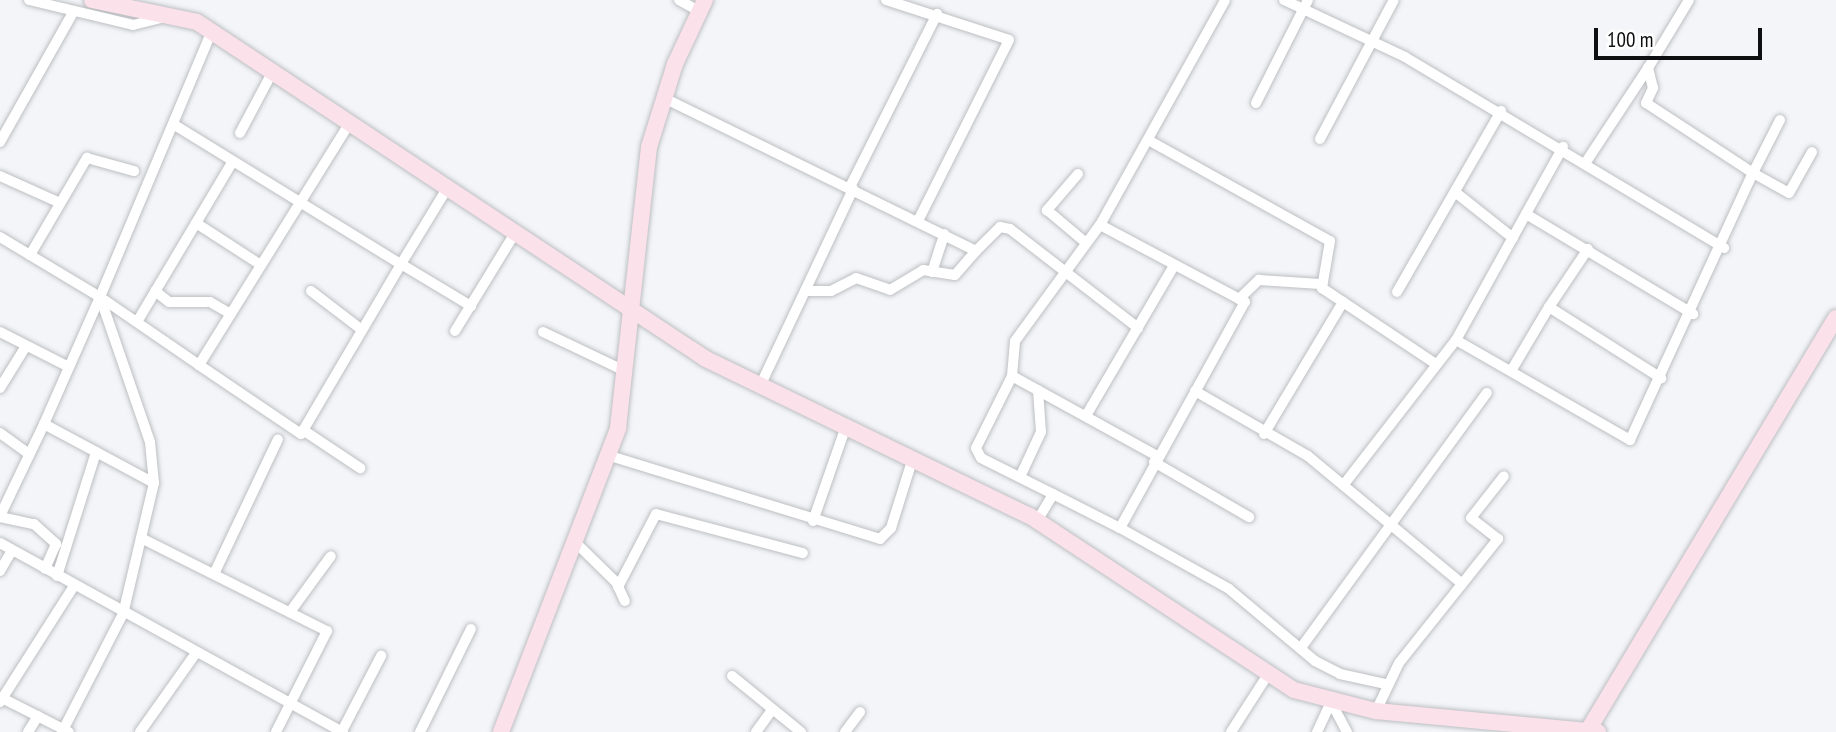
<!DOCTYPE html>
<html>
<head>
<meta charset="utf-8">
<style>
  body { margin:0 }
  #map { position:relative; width:1836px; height:732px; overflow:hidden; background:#f3f5f8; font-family:"PT Sans Narrow",sans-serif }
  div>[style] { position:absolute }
  .roads { filter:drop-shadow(0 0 2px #bdbfc2) drop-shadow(0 0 2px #bdbfc2) }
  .street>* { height:10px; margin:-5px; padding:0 5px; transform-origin:5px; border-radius:5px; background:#fff }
  .secondary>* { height:16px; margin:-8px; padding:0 8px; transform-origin:8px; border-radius:8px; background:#fbe1e9 }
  span { translate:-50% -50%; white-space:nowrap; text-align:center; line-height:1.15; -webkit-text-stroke:7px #fff; paint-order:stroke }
  .scale { position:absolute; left:1594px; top:28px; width:168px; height:32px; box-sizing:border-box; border:4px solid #0e0f10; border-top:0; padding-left:9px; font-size:21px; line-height:24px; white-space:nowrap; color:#0e0f10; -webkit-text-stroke:5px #fff; paint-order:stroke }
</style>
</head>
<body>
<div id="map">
  <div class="roads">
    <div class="street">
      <div style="left:29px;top:0;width:107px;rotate:13.5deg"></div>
      <div style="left:133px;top:25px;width:33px;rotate:-14deg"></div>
      <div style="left:679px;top:0;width:23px;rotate:29deg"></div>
      <div style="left:886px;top:0;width:129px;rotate:18deg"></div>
      <div style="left:1009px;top:40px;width:203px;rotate:116.7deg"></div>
      <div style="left:1284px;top:0;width:134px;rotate:25.2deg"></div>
      <div style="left:1405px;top:57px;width:372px;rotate:30.9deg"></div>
      <div style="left:664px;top:98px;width:347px;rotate:26.1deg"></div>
      <div style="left:976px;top:251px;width:34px;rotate:-45deg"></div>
      <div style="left:1000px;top:227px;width:10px;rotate:11deg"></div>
      <div style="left:1010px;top:229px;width:162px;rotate:37.7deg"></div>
      <div style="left:1256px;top:103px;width:115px;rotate:-63.2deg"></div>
      <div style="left:1780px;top:120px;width:59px;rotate:117deg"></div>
      <div style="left:1753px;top:173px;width:41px;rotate:29.1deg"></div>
      <div style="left:1789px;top:193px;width:47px;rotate:-60.7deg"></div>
      <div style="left:173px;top:124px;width:268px;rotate:31.6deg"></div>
      <div style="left:401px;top:264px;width:90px;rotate:-58.6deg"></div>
      <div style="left:240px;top:133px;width:72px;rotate:-62deg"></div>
      <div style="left:1320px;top:139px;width:157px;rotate:-62deg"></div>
      <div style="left:1150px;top:141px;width:206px;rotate:29.1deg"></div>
      <div style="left:1330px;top:241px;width:48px;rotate:99.7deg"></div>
      <div style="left:1322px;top:288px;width:133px;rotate:33.7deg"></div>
      <div style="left:0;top:142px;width:147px;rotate:-60.6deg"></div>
      <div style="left:1586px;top:162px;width:113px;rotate:-56.6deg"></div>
      <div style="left:1078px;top:174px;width:48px;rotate:130.7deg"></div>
      <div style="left:1047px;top:210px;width:50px;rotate:40.1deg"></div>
      <div style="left:0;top:176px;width:66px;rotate:24.2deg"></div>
      <div style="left:850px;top:187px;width:194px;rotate:-63.3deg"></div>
      <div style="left:1455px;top:192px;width:74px;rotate:38.4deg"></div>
      <div style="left:1526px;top:214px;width:195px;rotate:30.9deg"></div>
      <div style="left:196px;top:223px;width:77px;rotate:32.9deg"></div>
      <div style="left:0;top:237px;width:117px;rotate:31deg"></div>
      <div style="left:100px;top:297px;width:289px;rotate:-67.2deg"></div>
      <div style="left:1588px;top:249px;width:70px;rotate:123.9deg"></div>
      <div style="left:1549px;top:307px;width:133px;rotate:32.4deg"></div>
      <div style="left:30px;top:255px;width:113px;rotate:-59.6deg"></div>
      <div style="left:87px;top:158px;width:49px;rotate:15.5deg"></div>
      <div style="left:932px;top:272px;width:40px;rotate:-72deg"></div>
      <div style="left:155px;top:291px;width:18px;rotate:38deg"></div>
      <div style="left:169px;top:302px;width:41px"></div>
      <div style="left:210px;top:302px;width:24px;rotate:30deg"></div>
      <div style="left:311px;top:291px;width:64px;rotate:37.4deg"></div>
      <div style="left:805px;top:291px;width:26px"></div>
      <div style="left:831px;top:291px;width:28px;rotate:-27deg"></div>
      <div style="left:856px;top:278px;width:36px;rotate:19deg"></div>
      <div style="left:890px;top:290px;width:39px;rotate:-31deg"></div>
      <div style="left:923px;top:270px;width:32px;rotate:9deg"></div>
      <div style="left:955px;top:275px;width:32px;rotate:-49deg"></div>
      <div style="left:1397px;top:292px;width:209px;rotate:-60.1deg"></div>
      <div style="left:100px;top:297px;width:120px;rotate:34.5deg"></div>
      <div style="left:199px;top:365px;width:287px;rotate:-58.1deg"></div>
      <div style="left:100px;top:297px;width:139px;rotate:113.8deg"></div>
      <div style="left:44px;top:424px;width:125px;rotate:28.2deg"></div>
      <div style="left:1239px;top:299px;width:28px;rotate:-44deg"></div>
      <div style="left:1259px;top:280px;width:61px;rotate:3.8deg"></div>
      <div style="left:137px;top:322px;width:187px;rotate:-59.2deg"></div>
      <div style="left:455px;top:331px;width:115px;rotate:-58.5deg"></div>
      <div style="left:0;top:332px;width:77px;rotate:26.9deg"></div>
      <div style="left:543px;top:332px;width:89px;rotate:25.4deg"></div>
      <div style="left:1456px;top:340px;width:201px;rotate:29.9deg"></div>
      <div style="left:1630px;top:440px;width:294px;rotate:-65.3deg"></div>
      <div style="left:1753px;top:173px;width:128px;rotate:-146.8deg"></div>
      <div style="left:1646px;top:103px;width:17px;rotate:-65deg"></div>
      <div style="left:1653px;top:88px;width:21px;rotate:-104deg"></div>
      <div style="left:1648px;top:68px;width:79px;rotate:-58.9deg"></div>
      <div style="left:199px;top:365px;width:123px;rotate:34.1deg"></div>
      <div style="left:301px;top:434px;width:197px;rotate:-59.5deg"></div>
      <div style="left:401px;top:264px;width:82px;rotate:31deg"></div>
      <div style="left:1511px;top:371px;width:74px;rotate:-59.3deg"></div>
      <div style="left:1012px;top:376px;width:166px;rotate:28.9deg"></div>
      <div style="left:760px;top:386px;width:218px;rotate:-64.7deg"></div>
      <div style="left:0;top:388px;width:49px;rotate:-58.2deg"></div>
      <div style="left:1195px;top:391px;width:130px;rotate:29.9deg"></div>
      <div style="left:1308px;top:456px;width:200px;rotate:39.7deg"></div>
      <div style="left:1087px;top:414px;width:172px;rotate:-59.6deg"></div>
      <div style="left:303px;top:430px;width:69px;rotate:33.7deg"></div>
      <div style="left:0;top:433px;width:32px;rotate:36deg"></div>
      <div style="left:1264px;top:434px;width:154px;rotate:-59.1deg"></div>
      <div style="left:607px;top:455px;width:286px;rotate:17.1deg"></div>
      <div style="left:880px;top:539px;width:16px;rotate:-45deg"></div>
      <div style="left:891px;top:528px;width:73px;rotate:-72.6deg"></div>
      <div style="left:1154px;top:462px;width:110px;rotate:30.1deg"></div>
      <div style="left:1020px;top:477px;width:50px;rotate:-65deg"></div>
      <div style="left:1041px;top:432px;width:42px;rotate:-94.1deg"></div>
      <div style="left:1345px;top:483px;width:181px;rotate:-52.2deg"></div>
      <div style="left:1456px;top:340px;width:221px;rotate:-61deg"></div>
      <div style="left:1053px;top:494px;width:80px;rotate:-153.4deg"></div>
      <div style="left:981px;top:458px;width:11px;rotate:-117deg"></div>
      <div style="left:976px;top:448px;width:80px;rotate:-63.4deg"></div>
      <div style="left:1012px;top:376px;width:35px;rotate:-85deg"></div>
      <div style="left:1015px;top:341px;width:144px;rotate:-53.8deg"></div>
      <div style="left:0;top:516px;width:102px;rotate:-64.4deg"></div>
      <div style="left:0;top:517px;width:35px;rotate:12deg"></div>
      <div style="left:34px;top:524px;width:30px;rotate:42deg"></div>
      <div style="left:56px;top:544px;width:27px;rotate:114deg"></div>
      <div style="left:813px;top:521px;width:101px;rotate:-70.8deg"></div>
      <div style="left:1037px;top:521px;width:31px;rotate:-59deg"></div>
      <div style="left:1053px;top:494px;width:75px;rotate:26.9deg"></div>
      <div style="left:1120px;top:528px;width:258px;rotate:-61.1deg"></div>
      <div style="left:1245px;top:302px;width:164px;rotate:-152deg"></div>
      <div style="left:1100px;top:225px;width:257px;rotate:-60.9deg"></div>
      <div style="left:1120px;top:528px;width:125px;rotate:29.2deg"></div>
      <div style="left:1229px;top:589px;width:112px;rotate:39.9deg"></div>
      <div style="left:1315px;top:661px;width:28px;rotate:27deg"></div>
      <div style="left:1340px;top:674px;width:46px;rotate:12.5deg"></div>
      <div style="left:141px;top:538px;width:208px;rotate:26.6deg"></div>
      <div style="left:327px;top:631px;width:113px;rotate:116.8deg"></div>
      <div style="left:575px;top:542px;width:57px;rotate:44.3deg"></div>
      <div style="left:616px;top:582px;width:21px;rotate:65deg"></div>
      <div style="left:0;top:543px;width:392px;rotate:28.9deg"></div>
      <div style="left:0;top:571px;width:24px;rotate:-60deg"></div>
      <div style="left:214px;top:574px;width:149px;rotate:-64.6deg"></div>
      <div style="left:57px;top:576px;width:130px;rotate:-72.5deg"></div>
      <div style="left:618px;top:587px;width:82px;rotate:-62.5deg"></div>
      <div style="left:656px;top:514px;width:152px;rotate:14.9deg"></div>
      <div style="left:290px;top:612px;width:69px;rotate:-53.8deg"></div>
      <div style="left:1303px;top:645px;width:312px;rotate:-53.9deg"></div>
      <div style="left:732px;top:676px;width:89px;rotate:39.1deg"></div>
      <div style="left:0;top:697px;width:77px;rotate:26.9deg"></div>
      <div style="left:0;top:702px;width:138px;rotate:-57.5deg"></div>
      <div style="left:1331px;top:702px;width:34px;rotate:62deg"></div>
      <div style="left:1376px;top:711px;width:53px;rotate:-64.4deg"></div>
      <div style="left:1399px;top:663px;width:159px;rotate:-51.4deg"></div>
      <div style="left:1498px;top:539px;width:34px;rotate:-142deg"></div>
      <div style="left:1471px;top:518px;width:53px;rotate:-51.8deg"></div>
      <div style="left:342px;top:731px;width:85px;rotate:-62.5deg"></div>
      <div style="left:28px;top:732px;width:19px;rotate:-58deg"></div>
      <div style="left:62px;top:732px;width:133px;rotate:-62.7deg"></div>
      <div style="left:123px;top:614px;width:135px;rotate:-76.7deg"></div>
      <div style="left:154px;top:483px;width:41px;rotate:-95.6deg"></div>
      <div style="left:150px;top:442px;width:153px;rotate:-109deg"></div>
      <div style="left:140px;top:732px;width:97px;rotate:-54.7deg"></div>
      <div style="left:420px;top:732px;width:115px;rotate:-63.7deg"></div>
      <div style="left:756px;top:732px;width:27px;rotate:-54deg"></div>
      <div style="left:845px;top:732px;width:25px;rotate:-53deg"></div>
      <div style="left:1231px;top:732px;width:67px;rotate:-57.3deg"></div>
      <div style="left:1317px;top:732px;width:33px;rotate:-65deg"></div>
    </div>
    <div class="secondary">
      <div style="left:92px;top:0;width:107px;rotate:11.8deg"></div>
      <div style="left:197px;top:22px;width:610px;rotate:33.51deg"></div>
      <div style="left:706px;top:359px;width:360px;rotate:25.9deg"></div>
      <div style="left:1030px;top:516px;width:316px;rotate:33.4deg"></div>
      <div style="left:1294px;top:690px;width:85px;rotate:14.4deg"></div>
      <div style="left:1376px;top:711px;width:223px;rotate:5.4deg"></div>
      <div style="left:501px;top:732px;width:326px;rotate:-68.9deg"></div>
      <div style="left:618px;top:428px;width:283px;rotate:-83.7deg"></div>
      <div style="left:649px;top:147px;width:87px;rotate:-72.6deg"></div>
      <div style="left:675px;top:64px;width:71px;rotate:-64.9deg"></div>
      <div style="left:1587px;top:732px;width:483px;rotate:-59deg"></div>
    </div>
  </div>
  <div class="scale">100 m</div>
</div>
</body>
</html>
